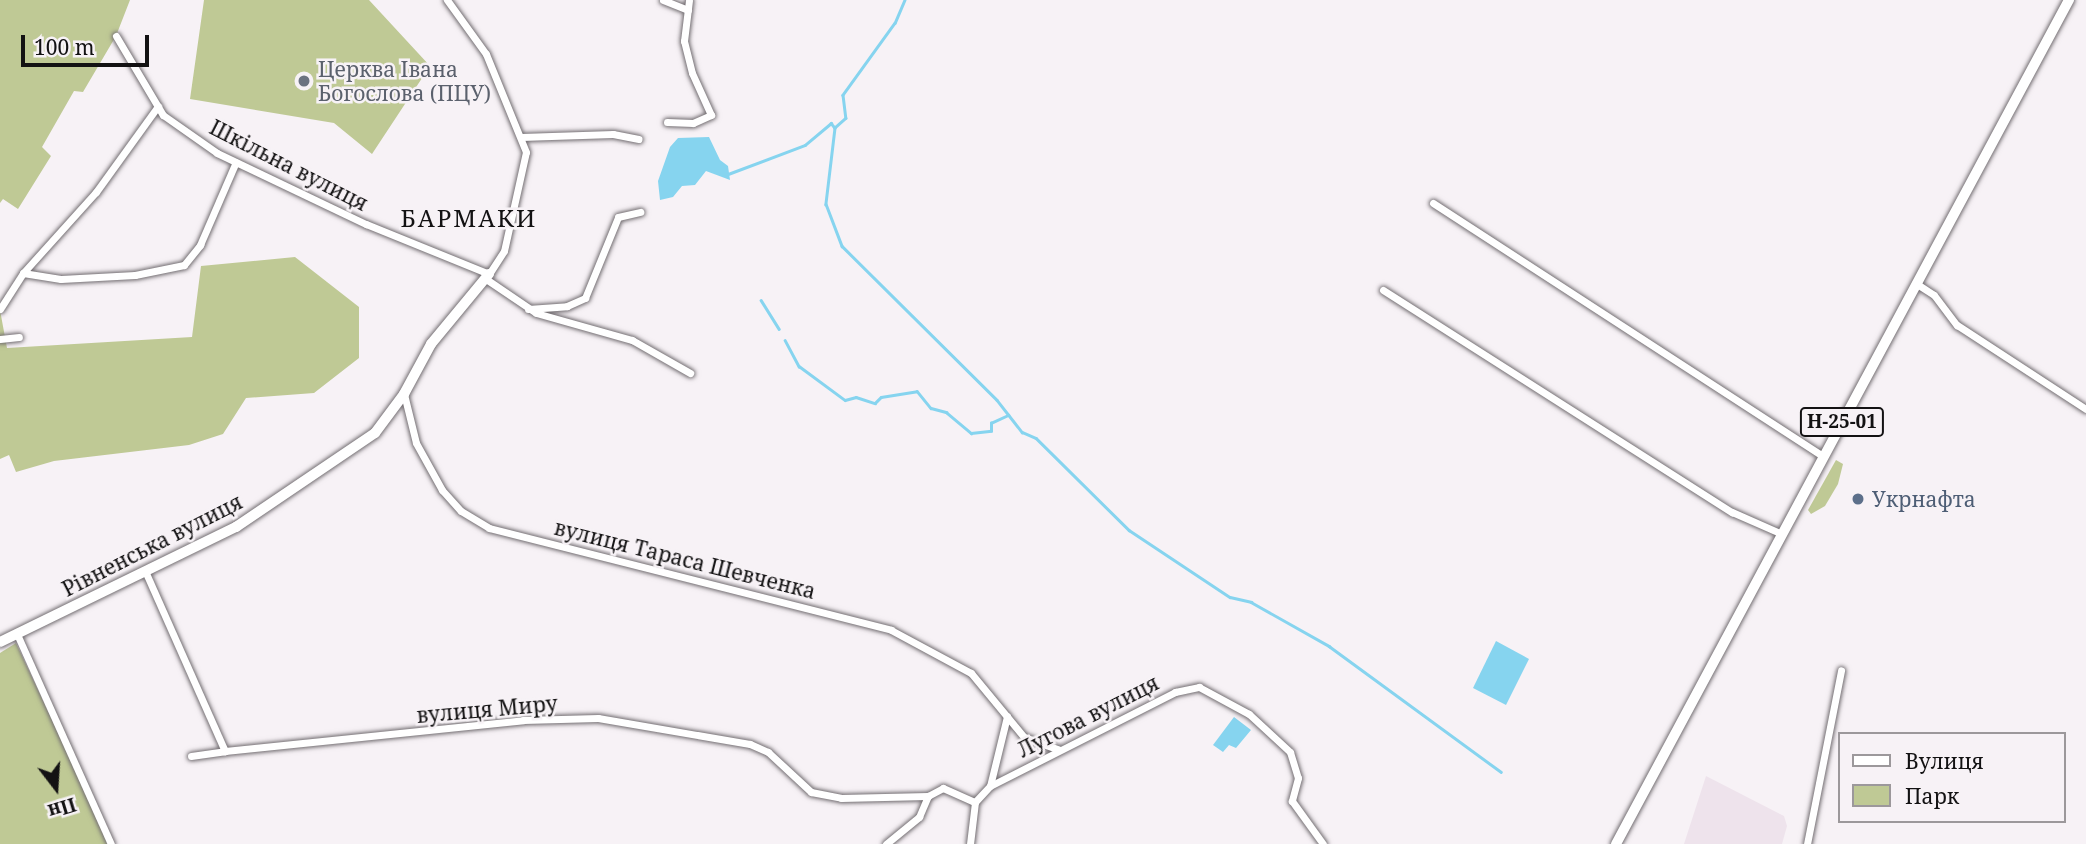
<!DOCTYPE html>
<html>
<head>
<meta charset="utf-8">
<style>
  body { margin:0 }
  #map { position:relative; width:2086px; height:844px; overflow:hidden; background:#f7f2f6; font-family:"Noto Serif",serif }
  div>[style] { position:absolute }
  .built>* { inset:0; background:#eee3ec }
  .green>* { inset:0; background:#bfc995 }
  .water>* { inset:0; background:#86d4ef }
  .stream>* { height:2.5px; margin:-1.25px; padding:0 1.25px; transform-origin:1.25px; border-radius:1.25px; background:#86d4ef }
  .roads { filter:drop-shadow(0 0 2px #736e72) drop-shadow(0 0 2px #736e72) }
  .street>* { height:7px; margin:-3.5px; padding:0 3.5px; transform-origin:3.5px; border-radius:3.5px; background:#fff }
  .secondary>* { height:10px; margin:-5px; padding:0 5px; transform-origin:5px; border-radius:5px; background:#fff }
  .primary>* { height:10px; margin:-5px; padding:0 5px; transform-origin:5px; border-radius:5px; background:#fff }
  .dots>* { width:19px; height:19px; translate:-50% -50%; box-sizing:border-box; border:4px solid #f7f2f6; border-radius:50% }
  span { translate:-50% -50%; white-space:nowrap; text-align:center; line-height:1.15; -webkit-text-stroke:5px #f7f2f6; paint-order:stroke }
  .shield-label span { padding:2px 5px; background:#f7f2f6; border:2px solid; border-radius:5px; -webkit-text-stroke-width:0 }
  .shield-label { font-size:19px; color:#131213; font-weight:700 }
  .worship-label { font-size:21px; color:#5b616d }
  .left { translate:0 -50%; text-align:left }
  .street-label { font-size:21px; color:#131213 }
  .service-label { font-size:21px; color:#4e5e75 }
  .quarter-label { font-size:24px; color:#131213; letter-spacing:2px }
  .legend { position:absolute; left:1838px; top:732px; width:228px; height:91px; box-sizing:border-box; background:#f7f2f6; border:2px solid #9c989b; margin:0; padding:9px 12px; list-style:none; font-size:21px; color:#131213 }
  .legend li { display:flex; align-items:center; gap:14px; height:35px }
  .legend b { width:35px; border:2px solid #9c989b }
  .north { position:absolute; left:21px; top:753px; width:70px; height:70px; -webkit-text-stroke:5px #f7f2f6; paint-order:stroke; rotate:163deg; font-size:19px; font-weight:700; line-height:28px; text-align:center; color:#131213 }
  .north::after { content:''; display:block; margin:auto; width:24px; height:32px; background:#131213; clip-path:polygon(50% 0,100% 100%,50% 72%,0 100%) }
  .scale { position:absolute; left:21px; top:35px; width:128px; height:32px; box-sizing:border-box; border:4px solid #131213; border-top:0; padding-left:9px; font-size:21px; line-height:24px; white-space:nowrap; color:#131213; -webkit-text-stroke:5px #f7f2f6; paint-order:stroke }
</style>
</head>
<body>
<div id="map">
  <div class="built">
    <div style="clip-path:polygon(1706px 776px,1784px 816px,1787px 826px,1782px 844px,1684px 844px)"></div>
  </div>
  <div class="green">
    <div style="clip-path:polygon(0 0,130px 0,116px 36px,83px 92px,74px 91px,42px 147px,51px 156px,18px 209px,3px 199px,0 203px)"></div>
    <div style="clip-path:polygon(204px 0,369px 0,430px 66px,372px 154px,334px 123px,190px 99px)"></div>
    <div style="clip-path:polygon(295px 257px,359px 307px,359px 358px,314px 393px,246px 398px,223px 434px,189px 445px,54px 461px,16px 472px,9px 455px,0 459px,0 310px,7px 348px,192px 337px,201px 266px)"></div>
    <div style="clip-path:polygon(1836px 460px,1843px 464px,1838px 484px,1825px 506px,1811px 514px,1808px 510px)"></div>
    <div style="clip-path:polygon(16px 643px,95px 812px,107px 844px,0 844px,0 653px)"></div>
  </div>
  <div class="water">
    <div style="clip-path:polygon(709px 137px,720px 160px,728px 166px,730px 180px,706px 171px,695px 185px,682px 186px,673px 197px,660px 200px,658px 181px,670px 147px,678px 138px)"></div>
    <div style="clip-path:polygon(1496px 641px,1529px 659px,1506px 705px,1473px 688px)"></div>
    <div style="clip-path:polygon(1234px 717px,1251px 730px,1236px 748px,1229px 745px,1223px 752px,1213px 745px)"></div>
  </div>
  <div class="stream">
    <div style="left:905px;top:0;width:25px;rotate:113deg"></div>
    <div style="left:895px;top:23px;width:89px;rotate:125.8deg"></div>
    <div style="left:843px;top:95px;width:23px;rotate:83deg"></div>
    <div style="left:846px;top:118px;width:15px;rotate:138deg"></div>
    <div style="left:835px;top:128px;width:77px;rotate:96.8deg"></div>
    <div style="left:826px;top:204px;width:45px;rotate:69.1deg"></div>
    <div style="left:842px;top:246px;width:218px;rotate:44.8deg"></div>
    <div style="left:997px;top:400px;width:41px;rotate:52deg"></div>
    <div style="left:1022px;top:432px;width:15px;rotate:23deg"></div>
    <div style="left:1036px;top:438px;width:131px;rotate:44.7deg"></div>
    <div style="left:1129px;top:530px;width:121px;rotate:33.6deg"></div>
    <div style="left:1230px;top:597px;width:22px;rotate:13deg"></div>
    <div style="left:1251px;top:602px;width:90px;rotate:29.4deg"></div>
    <div style="left:1329px;top:646px;width:213px;rotate:36.2deg"></div>
    <div style="left:728px;top:174px;width:82px;rotate:-20.6deg"></div>
    <div style="left:805px;top:145px;width:34px;rotate:-40deg"></div>
    <div style="left:831px;top:123px;width:6px;rotate:51deg"></div>
    <div style="left:761px;top:300px;width:34px;rotate:58deg"></div>
    <div style="left:785px;top:340px;width:30px;rotate:62deg"></div>
    <div style="left:799px;top:366px;width:57px;rotate:36.5deg"></div>
    <div style="left:845px;top:400px;width:11px;rotate:-15deg"></div>
    <div style="left:856px;top:397px;width:20px;rotate:18deg"></div>
    <div style="left:875px;top:403px;width:8px;rotate:-45deg"></div>
    <div style="left:881px;top:397px;width:36px;rotate:-9deg"></div>
    <div style="left:917px;top:391px;width:22px;rotate:51deg"></div>
    <div style="left:931px;top:408px;width:16px;rotate:15deg"></div>
    <div style="left:946px;top:412px;width:33px;rotate:40deg"></div>
    <div style="left:971px;top:433px;width:20px;rotate:-6deg"></div>
    <div style="left:991px;top:431px;width:8px;rotate:-90deg"></div>
    <div style="left:991px;top:423px;width:19px;rotate:-25deg"></div>
  </div>
  <div class="roads">
    <div class="street">
      <div style="left:663px;top:0;width:27px;rotate:22deg"></div>
      <div style="left:116px;top:36px;width:92px;rotate:59.3deg"></div>
      <div style="left:163px;top:115px;width:66px;rotate:35.1deg"></div>
      <div style="left:217px;top:153px;width:165px;rotate:25.5deg"></div>
      <div style="left:366px;top:224px;width:133px;rotate:22.1deg"></div>
      <div style="left:489px;top:274px;width:27px;rotate:-57deg"></div>
      <div style="left:504px;top:251px;width:101px;rotate:-77.5deg"></div>
      <div style="left:526px;top:152px;width:106px;rotate:-112.2deg"></div>
      <div style="left:486px;top:54px;width:67px;rotate:-125.8deg"></div>
      <div style="left:667px;top:122px;width:26px;rotate:2deg"></div>
      <div style="left:693px;top:123px;width:20px;rotate:-24deg"></div>
      <div style="left:711px;top:115px;width:46px;rotate:-114.3deg"></div>
      <div style="left:692px;top:73px;width:33px;rotate:-104deg"></div>
      <div style="left:684px;top:41px;width:41px;rotate:-83deg"></div>
      <div style="left:521px;top:137px;width:92px;rotate:-1.9deg"></div>
      <div style="left:613px;top:134px;width:26px;rotate:11deg"></div>
      <div style="left:1433px;top:203px;width:466px;rotate:33deg"></div>
      <div style="left:23px;top:273px;width:38px;rotate:9deg"></div>
      <div style="left:61px;top:279px;width:74px;rotate:-3.1deg"></div>
      <div style="left:135px;top:275px;width:50px;rotate:-11.5deg"></div>
      <div style="left:184px;top:265px;width:26px;rotate:-51deg"></div>
      <div style="left:200px;top:245px;width:90px;rotate:-66.6deg"></div>
      <div style="left:486px;top:279px;width:60px;rotate:34.2deg"></div>
      <div style="left:536px;top:313px;width:100px;rotate:15.7deg"></div>
      <div style="left:632px;top:340px;width:67px;rotate:29.6deg"></div>
      <div style="left:1917px;top:284px;width:20px;rotate:33deg"></div>
      <div style="left:1934px;top:295px;width:38px;rotate:53deg"></div>
      <div style="left:1957px;top:325px;width:154px;rotate:33.1deg"></div>
      <div style="left:1383px;top:290px;width:414px;rotate:32.5deg"></div>
      <div style="left:1732px;top:512px;width:55px;rotate:23.7deg"></div>
      <div style="left:0;top:309px;width:43px;rotate:-57.4deg"></div>
      <div style="left:23px;top:273px;width:109px;rotate:-48deg"></div>
      <div style="left:96px;top:192px;width:106px;rotate:-54.2deg"></div>
      <div style="left:528px;top:309px;width:39px;rotate:-4deg"></div>
      <div style="left:567px;top:306px;width:20px;rotate:-24deg"></div>
      <div style="left:585px;top:298px;width:87px;rotate:-67.8deg"></div>
      <div style="left:618px;top:217px;width:23px;rotate:-13deg"></div>
      <div style="left:0;top:339px;width:19px;rotate:-6deg"></div>
      <div style="left:404px;top:394px;width:50px;rotate:76.2deg"></div>
      <div style="left:416px;top:443px;width:54px;rotate:61deg"></div>
      <div style="left:442px;top:490px;width:28px;rotate:48deg"></div>
      <div style="left:461px;top:511px;width:33px;rotate:31deg"></div>
      <div style="left:489px;top:528px;width:415px;rotate:14.2deg"></div>
      <div style="left:891px;top:630px;width:91px;rotate:28.3deg"></div>
      <div style="left:971px;top:673px;width:83px;rotate:50.4deg"></div>
      <div style="left:1024px;top:737px;width:37px;rotate:20deg"></div>
      <div style="left:146px;top:573px;width:195px;rotate:66.1deg"></div>
      <div style="left:225px;top:751px;width:300px;rotate:-5.9deg"></div>
      <div style="left:523px;top:720px;width:75px;rotate:-1.5deg"></div>
      <div style="left:598px;top:718px;width:154px;rotate:9.7deg"></div>
      <div style="left:750px;top:744px;width:20px;rotate:24deg"></div>
      <div style="left:768px;top:752px;width:59px;rotate:42.9deg"></div>
      <div style="left:811px;top:792px;width:31px;rotate:11deg"></div>
      <div style="left:841px;top:798px;width:87px;rotate:-1.3deg"></div>
      <div style="left:17px;top:634px;width:230px;rotate:65.9deg"></div>
      <div style="left:191px;top:756px;width:34px;rotate:-8deg"></div>
      <div style="left:990px;top:786px;width:208px;rotate:-26.9deg"></div>
      <div style="left:1175px;top:692px;width:25px;rotate:-12deg"></div>
      <div style="left:1199px;top:687px;width:57px;rotate:28.4deg"></div>
      <div style="left:1249px;top:714px;width:56px;rotate:42.8deg"></div>
      <div style="left:1290px;top:752px;width:27px;rotate:73deg"></div>
      <div style="left:1298px;top:778px;width:24px;rotate:105deg"></div>
      <div style="left:1292px;top:801px;width:53px;rotate:54.2deg"></div>
      <div style="left:886px;top:844px;width:43px;rotate:-39.3deg"></div>
      <div style="left:919px;top:817px;width:23px;rotate:-67deg"></div>
      <div style="left:928px;top:796px;width:17px;rotate:-28deg"></div>
      <div style="left:943px;top:788px;width:35px;rotate:24deg"></div>
      <div style="left:970px;top:844px;width:42px;rotate:-83.2deg"></div>
      <div style="left:975px;top:802px;width:22px;rotate:-47deg"></div>
      <div style="left:990px;top:786px;width:72px;rotate:-76.3deg"></div>
      <div style="left:1807px;top:844px;width:177px;rotate:-78.9deg"></div>
    </div>
    <div class="secondary">
      <div style="left:0;top:642px;width:263px;rotate:-26deg"></div>
      <div style="left:236px;top:527px;width:168px;rotate:-34.1deg"></div>
      <div style="left:375px;top:433px;width:49px;rotate:-53.4deg"></div>
      <div style="left:404px;top:394px;width:57px;rotate:-61.6deg"></div>
      <div style="left:431px;top:344px;width:91px;rotate:-50.4deg"></div>
    </div>
    <div class="primary">
      <div style="left:1616px;top:844px;width:958px;rotate:-61.78deg"></div>
    </div>
  </div>
  <div class="dots">
    <div style="left:304px;top:81px;background:#6b7280"></div>
    <div style="left:1858px;top:499px;background:#5c6f8a"></div>
  </div>
  <div class="shield-label">
    <span style="left:1842px;top:422px">Н-25-01</span>
  </div>
  <div class="worship-label">
    <span class="left" style="left:318px;top:81px">Церква Івана<br>Богослова (ПЦУ)</span>
  </div>
  <div class="street-label">
    <span style="left:289px;top:165px;rotate:27deg">Шкільна вулиця</span>
    <span style="left:152px;top:545px;rotate:-27deg">Рівненська вулиця</span>
    <span style="left:685px;top:559px;rotate:14deg">вулиця Тараса Шевченка</span>
    <span style="left:487px;top:709px;rotate:-5deg">вулиця Миру</span>
    <span style="left:1088px;top:716px;rotate:-27deg">Лугова вулиця</span>
  </div>
  <div class="service-label">
    <span class="left" style="left:1872px;top:499px">Укрнафта</span>
  </div>
  <div class="quarter-label">
    <span style="left:469px;top:218px">БАРМАКИ</span>
  </div>
  <ul class="legend">
  <li><b style="height:9px;background:#fff"></b>Вулиця</li>
  <li><b style="height:19px;background:#bfc995"></b>Парк</li>
  </ul>
  <div class="north">Пн</div>
  <div class="scale">100 m</div>
</div>
</body>
</html>
